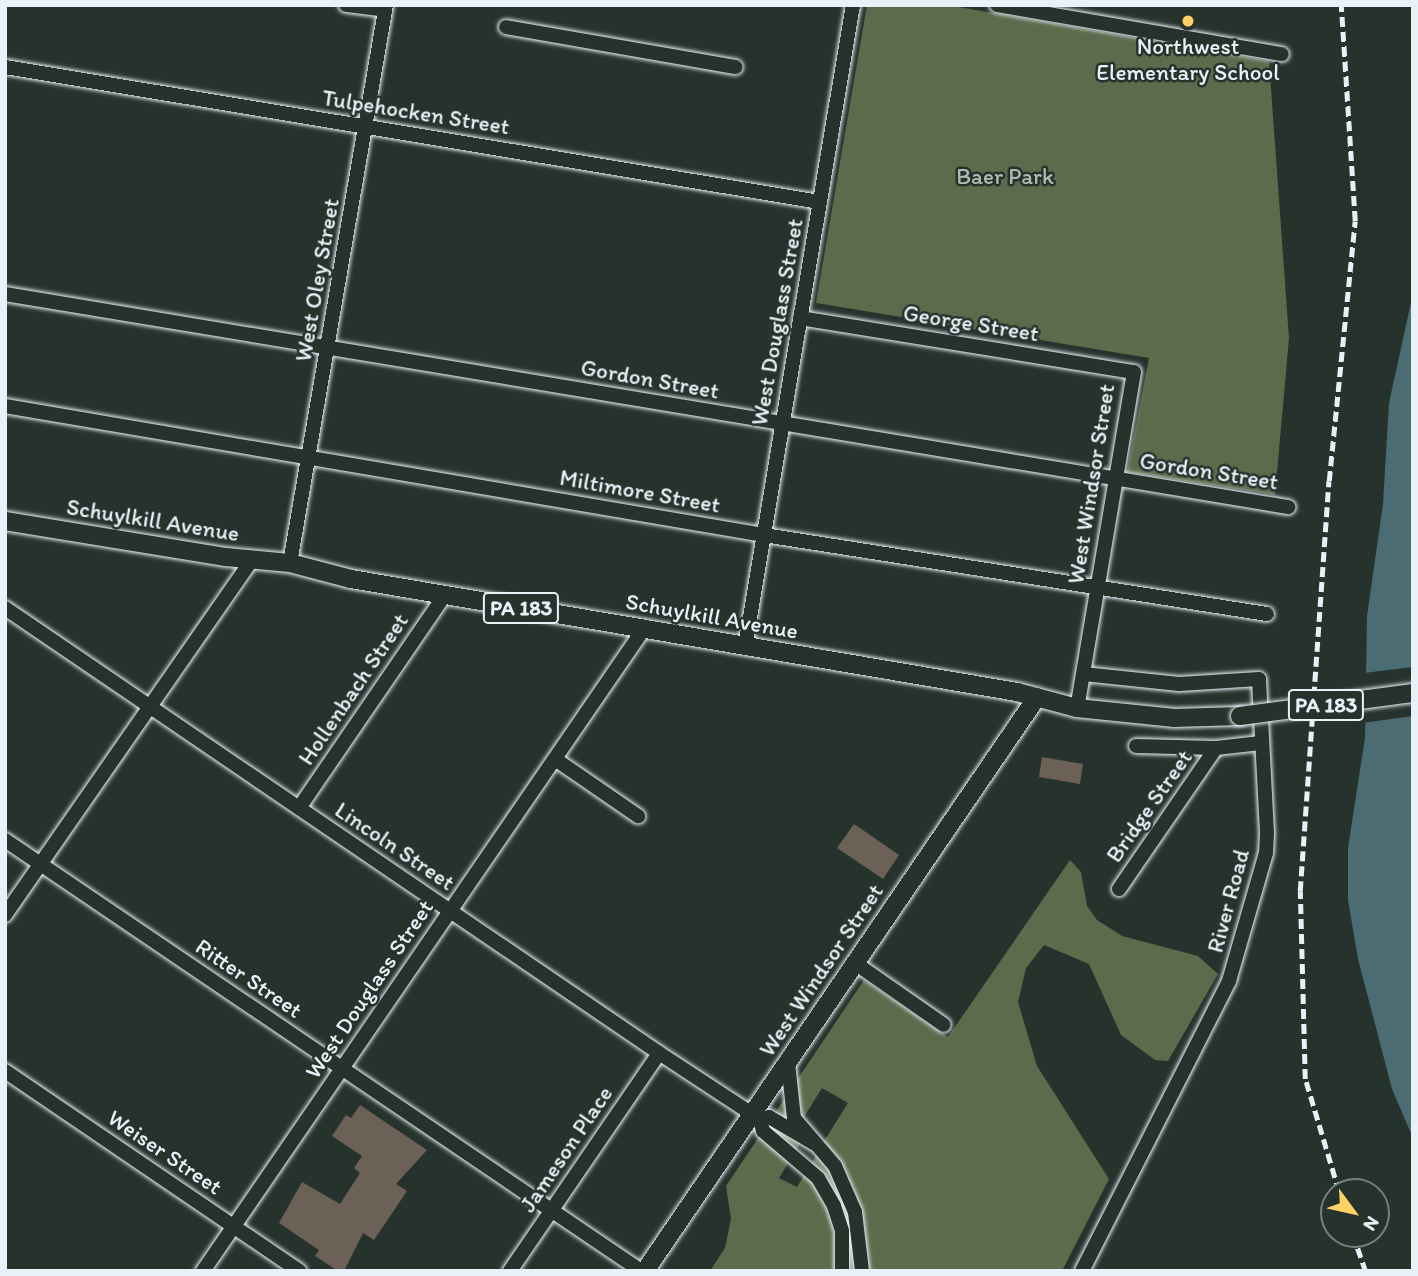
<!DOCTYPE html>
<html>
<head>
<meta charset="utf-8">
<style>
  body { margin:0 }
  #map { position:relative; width:1418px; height:1276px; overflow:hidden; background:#26332d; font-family:Itim,sans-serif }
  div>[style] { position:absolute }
  .green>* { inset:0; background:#5d6a4c }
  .water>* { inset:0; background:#4b6c72 }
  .pier>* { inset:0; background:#26332d }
  .building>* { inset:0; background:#6c6157 }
  .roads { filter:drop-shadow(0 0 2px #e8f1f8) drop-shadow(0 0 2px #e8f1f8) }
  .minor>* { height:14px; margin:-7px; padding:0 7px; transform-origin:7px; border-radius:7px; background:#26332d }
  .major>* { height:18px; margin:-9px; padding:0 9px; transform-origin:9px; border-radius:9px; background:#26332d }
  .rail>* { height:4.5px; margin-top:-2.25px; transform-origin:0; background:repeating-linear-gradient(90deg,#e8f1f8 0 10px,transparent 0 15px) }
  .bridges { filter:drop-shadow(0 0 2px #e8f1f8) drop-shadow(0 0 2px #e8f1f8) }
  .major-bridge>* { height:18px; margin:-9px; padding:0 9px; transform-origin:9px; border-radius:9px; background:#26332d }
  .dots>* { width:19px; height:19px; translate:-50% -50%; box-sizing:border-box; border:4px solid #26332d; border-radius:50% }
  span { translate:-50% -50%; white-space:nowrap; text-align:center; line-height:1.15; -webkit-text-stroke:5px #26332d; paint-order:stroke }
  .shield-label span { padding:2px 5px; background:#26332d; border:2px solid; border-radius:5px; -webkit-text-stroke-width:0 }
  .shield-label { font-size:21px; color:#e8f1f8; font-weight:700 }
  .poi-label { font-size:23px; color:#e8f1f8 }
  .street-label { font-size:23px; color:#e8f1f8 }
  .park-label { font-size:23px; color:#b0bbb3 }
  .frame { position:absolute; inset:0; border:7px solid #e8f1f8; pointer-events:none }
  .north { position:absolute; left:1320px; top:1178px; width:70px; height:70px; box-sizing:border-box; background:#26332d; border:2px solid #747f7e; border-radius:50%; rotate:123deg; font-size:19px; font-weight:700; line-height:28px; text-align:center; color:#e8f1f8 }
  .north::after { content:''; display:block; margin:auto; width:24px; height:32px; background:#ffd166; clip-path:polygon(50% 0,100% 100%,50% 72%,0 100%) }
</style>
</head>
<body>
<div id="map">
  <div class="green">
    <div style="clip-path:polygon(867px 5px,947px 5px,1269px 61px,1289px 338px,1275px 495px,1127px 472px,1149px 358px,816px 303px)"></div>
    <div style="clip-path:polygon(evenodd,1070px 860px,1081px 872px,1087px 906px,1097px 920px,1122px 936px,1198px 956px,1218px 974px,1168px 1061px,1155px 1060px,1121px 1035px,1089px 964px,1044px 945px,1026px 968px,1018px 1002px,1037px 1066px,1109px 1179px,1062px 1271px,710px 1271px,725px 1248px,731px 1219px,726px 1186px,864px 980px,948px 1037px,1070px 860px,822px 1088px,848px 1103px,821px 1146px,796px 1130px,822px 1088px,1070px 860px,801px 1142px,818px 1152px,797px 1187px,779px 1178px,801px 1142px)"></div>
  </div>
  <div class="water">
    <div style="clip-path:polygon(1413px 293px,1413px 1138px,1392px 1089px,1358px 959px,1348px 900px,1348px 848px,1365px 738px,1367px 616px,1383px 504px,1389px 403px)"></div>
  </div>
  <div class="pier">
    <div style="clip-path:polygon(1413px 667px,1413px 716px,1362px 723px,1364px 673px)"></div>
  </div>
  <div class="building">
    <div style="clip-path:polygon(1042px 757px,1083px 764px,1080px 784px,1039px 777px)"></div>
    <div style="clip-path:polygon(854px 824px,899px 855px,883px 879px,837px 848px)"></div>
    <div style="clip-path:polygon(360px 1105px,427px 1150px,396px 1184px,407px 1191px,374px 1240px,363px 1233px,344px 1271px,338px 1271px,315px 1256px,319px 1250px,279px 1223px,302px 1182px,340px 1204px,360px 1173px,354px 1168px,362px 1156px,332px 1136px,346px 1115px,351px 1118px)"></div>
  </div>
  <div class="roads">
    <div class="minor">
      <div style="left:346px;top:5px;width:39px;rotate:7deg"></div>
      <div style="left:997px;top:5px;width:289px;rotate:9.8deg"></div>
      <div style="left:506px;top:27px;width:233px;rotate:9.9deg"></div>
      <div style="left:5px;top:67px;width:826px;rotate:9.41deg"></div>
      <div style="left:5px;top:294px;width:1301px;rotate:9.43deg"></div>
      <div style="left:800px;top:318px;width:338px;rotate:9.2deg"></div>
      <div style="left:1134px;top:372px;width:341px;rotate:99.6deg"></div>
      <div style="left:5px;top:406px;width:770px;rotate:9.65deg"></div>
      <div style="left:764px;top:535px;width:509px;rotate:8.93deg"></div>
      <div style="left:290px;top:563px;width:566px;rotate:-80.24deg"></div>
      <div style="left:5px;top:608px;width:791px;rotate:34.23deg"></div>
      <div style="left:659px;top:1053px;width:111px;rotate:33.3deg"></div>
      <div style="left:752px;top:1114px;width:9px;rotate:32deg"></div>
      <div style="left:760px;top:1119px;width:9px;rotate:-13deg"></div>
      <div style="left:769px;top:1117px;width:53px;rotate:30.4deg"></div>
      <div style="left:745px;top:647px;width:651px;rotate:-80.45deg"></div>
      <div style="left:1136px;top:746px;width:80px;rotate:1.4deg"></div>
      <div style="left:1216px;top:748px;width:45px;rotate:-6.3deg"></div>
      <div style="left:555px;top:759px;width:101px;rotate:34.5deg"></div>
      <div style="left:299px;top:808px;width:258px;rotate:-55.6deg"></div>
      <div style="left:5px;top:840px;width:768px;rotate:34.12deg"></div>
      <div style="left:1119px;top:889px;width:171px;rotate:-55.5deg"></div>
      <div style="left:5px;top:915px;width:433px;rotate:-55.2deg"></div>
      <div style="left:855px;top:963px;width:108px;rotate:34.9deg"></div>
      <div style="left:788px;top:1063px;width:55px;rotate:83.8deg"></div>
      <div style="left:794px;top:1118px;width:63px;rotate:49.5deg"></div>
      <div style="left:835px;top:1166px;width:50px;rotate:66.5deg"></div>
      <div style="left:855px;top:1212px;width:59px;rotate:83.2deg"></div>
      <div style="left:5px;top:1071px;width:356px;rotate:34.2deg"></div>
      <div style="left:760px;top:1119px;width:12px;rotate:76deg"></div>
      <div style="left:763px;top:1131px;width:72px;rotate:40.5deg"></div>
      <div style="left:818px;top:1178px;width:32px;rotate:60deg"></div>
      <div style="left:834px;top:1206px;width:26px;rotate:72deg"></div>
      <div style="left:842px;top:1231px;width:40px;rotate:90deg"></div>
      <div style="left:203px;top:1271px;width:777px;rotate:-55.53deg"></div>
      <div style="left:510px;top:1271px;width:264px;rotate:-55.6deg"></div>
      <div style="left:1082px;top:1271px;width:325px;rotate:-63.1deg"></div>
      <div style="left:1229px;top:981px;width:133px;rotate:-73.9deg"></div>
      <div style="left:1266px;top:853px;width:20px;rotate:-87deg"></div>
      <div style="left:1267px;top:833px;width:154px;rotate:-93deg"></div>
      <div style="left:1259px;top:679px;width:80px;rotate:176.4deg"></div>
      <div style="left:1179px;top:684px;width:96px;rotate:-174deg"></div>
    </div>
    <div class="major">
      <div style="left:5px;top:521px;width:224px;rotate:9.3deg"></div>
      <div style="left:226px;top:557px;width:64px;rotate:5.4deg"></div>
      <div style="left:290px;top:563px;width:63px;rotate:14.7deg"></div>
      <div style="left:351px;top:579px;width:676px;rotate:9.63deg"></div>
      <div style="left:1017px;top:692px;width:62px;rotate:14.9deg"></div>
      <div style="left:1077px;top:708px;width:98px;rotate:5.9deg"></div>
      <div style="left:1174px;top:718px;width:66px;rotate:-1.7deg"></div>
      <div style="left:645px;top:1271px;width:695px;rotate:-55.67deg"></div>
    </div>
  </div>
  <div class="rail">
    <div style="left:1339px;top:1192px;width:118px;rotate:-106.7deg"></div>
    <div style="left:1305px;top:1079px;width:188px;rotate:-91.5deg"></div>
    <div style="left:1300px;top:891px;width:411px;rotate:-86deg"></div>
    <div style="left:1329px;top:481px;width:261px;rotate:-84.3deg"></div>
    <div style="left:1355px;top:221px;width:216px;rotate:-93.7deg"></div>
    <div style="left:1353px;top:1234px;width:39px;rotate:71deg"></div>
  </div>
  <div class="bridges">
    <div class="major-bridge">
      <div style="left:1240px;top:716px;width:175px;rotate:-7.6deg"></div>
    </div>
  </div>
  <div class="dots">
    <div style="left:1188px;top:21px;background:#ffd166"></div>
  </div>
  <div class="shield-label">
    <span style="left:521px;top:608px">PA 183</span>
    <span style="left:1326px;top:705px">PA 183</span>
  </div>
  <div class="poi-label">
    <span style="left:1188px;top:59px">Northwest<br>Elementary School</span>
  </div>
  <div class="street-label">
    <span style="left:416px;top:112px;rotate:9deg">Tulpehocken Street</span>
    <span style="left:317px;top:280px;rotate:-80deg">West Oley Street</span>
    <span style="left:777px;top:322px;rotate:-80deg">West Douglass Street</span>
    <span style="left:971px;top:323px;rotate:9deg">George Street</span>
    <span style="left:650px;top:379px;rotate:10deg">Gordon Street</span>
    <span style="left:1209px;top:471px;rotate:9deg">Gordon Street</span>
    <span style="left:1091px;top:484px;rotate:-81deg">West Windsor Street</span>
    <span style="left:640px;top:491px;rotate:10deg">Miltimore Street</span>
    <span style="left:153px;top:520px;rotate:9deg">Schuylkill Avenue</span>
    <span style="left:712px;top:616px;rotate:10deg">Schuylkill Avenue</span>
    <span style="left:353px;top:689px;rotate:-56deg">Hollenbach Street</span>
    <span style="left:1149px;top:806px;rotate:-55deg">Bridge Street</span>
    <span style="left:395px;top:846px;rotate:34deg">Lincoln Street</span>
    <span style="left:1228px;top:901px;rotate:-75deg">River Road</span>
    <span style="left:821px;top:970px;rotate:-56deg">West Windsor Street</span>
    <span style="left:249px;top:978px;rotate:34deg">Ritter Street</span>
    <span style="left:369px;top:989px;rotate:-56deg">West Douglass Street</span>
    <span style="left:566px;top:1149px;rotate:-56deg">Jameson Place</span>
    <span style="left:165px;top:1152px;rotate:34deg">Weiser Street</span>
  </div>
  <div class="park-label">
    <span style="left:1005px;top:176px">Baer Park</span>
  </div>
  <div class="frame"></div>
  <div class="north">N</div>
</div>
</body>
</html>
